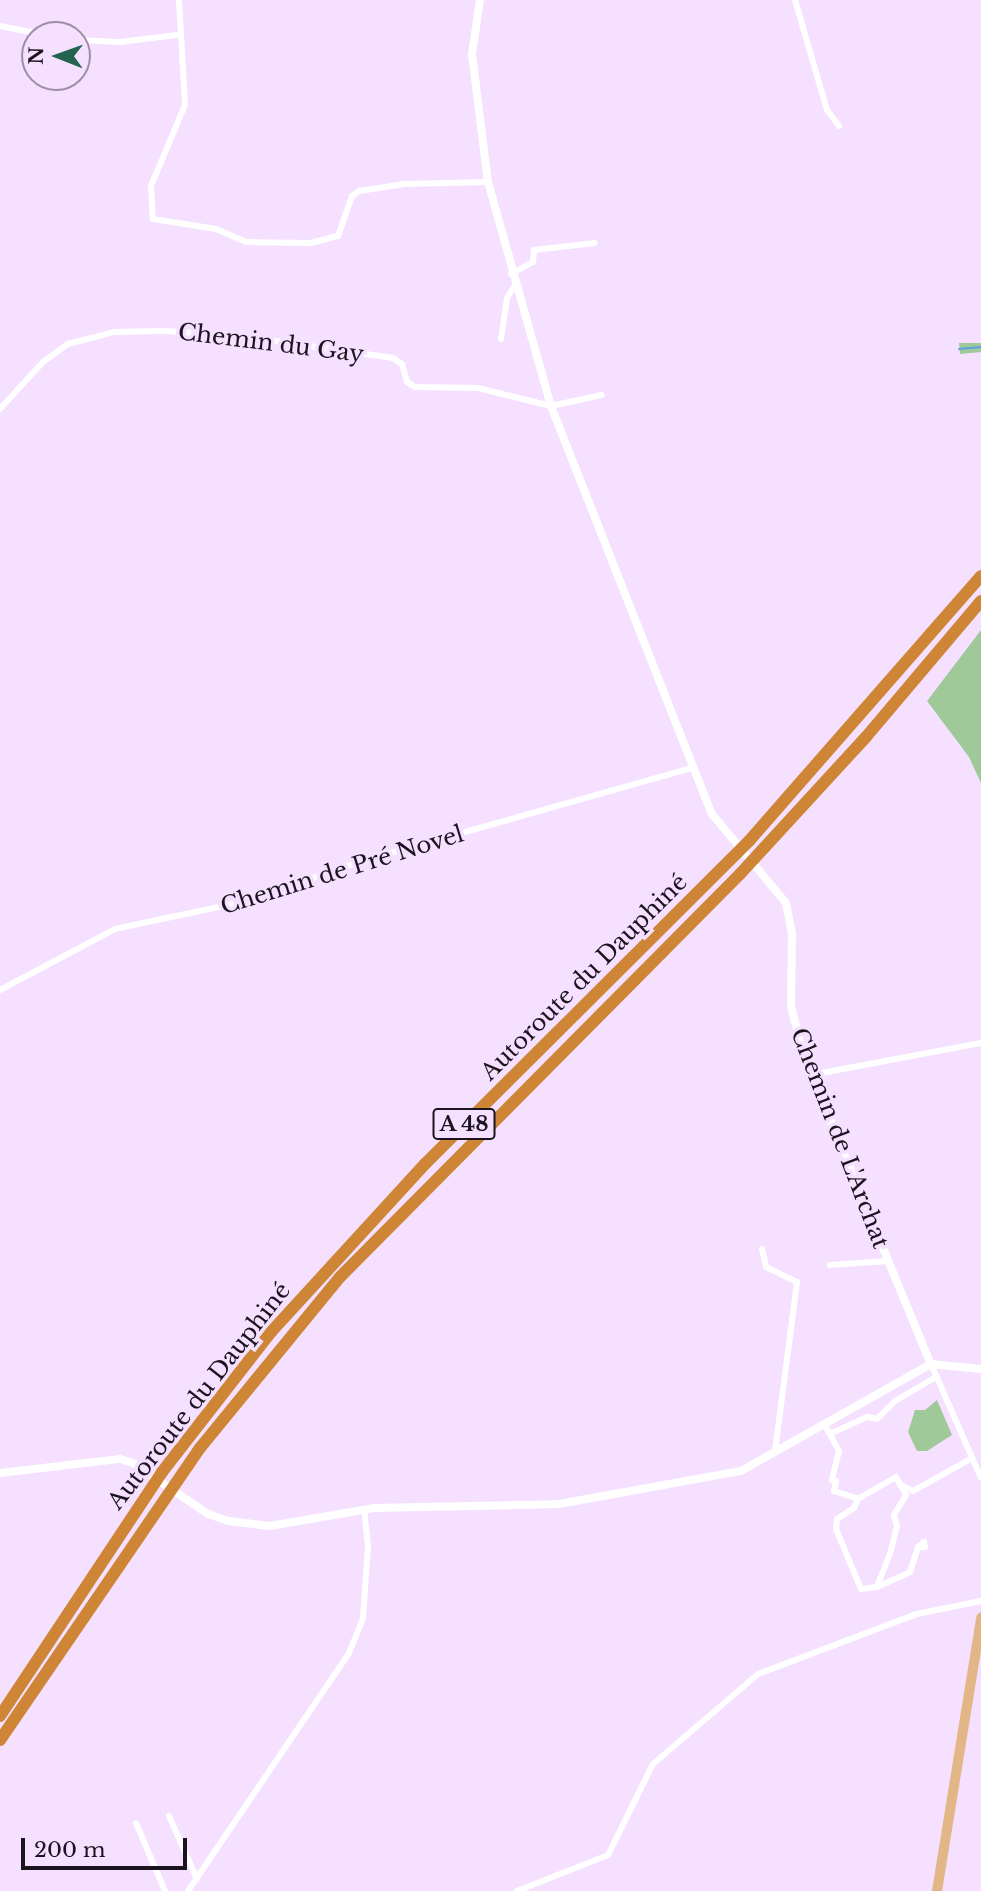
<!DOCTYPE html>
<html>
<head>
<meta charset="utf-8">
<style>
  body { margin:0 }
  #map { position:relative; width:981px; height:1891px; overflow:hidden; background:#f5e0ff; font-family:"Libre Baskerville",serif }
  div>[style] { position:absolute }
  .green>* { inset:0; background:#a0c99a }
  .stream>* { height:2px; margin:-1px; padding:0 1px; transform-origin:1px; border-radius:1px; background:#5da1de }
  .minor>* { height:6px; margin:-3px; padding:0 3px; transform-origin:3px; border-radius:3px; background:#fff }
  .tertiary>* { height:8px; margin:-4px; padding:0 4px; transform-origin:4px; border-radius:4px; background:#fff }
  .primary>* { height:10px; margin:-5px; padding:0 5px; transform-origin:5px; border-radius:5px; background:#e2b686 }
  .motorway>* { height:12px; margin:-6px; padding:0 6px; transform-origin:6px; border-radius:6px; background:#ce8535 }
  span { translate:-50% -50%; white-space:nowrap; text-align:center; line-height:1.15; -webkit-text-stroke:7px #f5e0ff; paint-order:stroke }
  .shield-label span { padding:2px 5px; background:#f5e0ff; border:2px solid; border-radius:5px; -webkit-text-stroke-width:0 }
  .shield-label { font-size:21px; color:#1b141f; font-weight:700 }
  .street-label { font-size:23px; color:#1b141f }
  .north { position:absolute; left:21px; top:21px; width:70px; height:70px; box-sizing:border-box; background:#f5e0ff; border:2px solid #9e8ea5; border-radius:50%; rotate:271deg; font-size:19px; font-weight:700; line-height:28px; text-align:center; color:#1b141f }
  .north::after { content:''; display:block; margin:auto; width:24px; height:32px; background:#236350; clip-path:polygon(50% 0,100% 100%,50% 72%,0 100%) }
  .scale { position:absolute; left:21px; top:1838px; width:166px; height:32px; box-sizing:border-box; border:4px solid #1b141f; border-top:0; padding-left:9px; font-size:21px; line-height:24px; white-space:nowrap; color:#1b141f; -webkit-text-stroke:5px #f5e0ff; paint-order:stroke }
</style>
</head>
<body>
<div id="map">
  <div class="green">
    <div style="clip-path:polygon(959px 343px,981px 343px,981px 352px,960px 354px)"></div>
    <div style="clip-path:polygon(981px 630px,981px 783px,969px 757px,927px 701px)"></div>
    <div style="clip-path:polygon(937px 1400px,952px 1435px,927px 1451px,917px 1451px,908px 1432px,915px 1410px,925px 1410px)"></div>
  </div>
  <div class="stream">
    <div style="left:959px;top:349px;width:22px;rotate:-5deg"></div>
  </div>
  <div class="minor">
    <div style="left:179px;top:0;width:105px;rotate:86.7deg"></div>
    <div style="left:185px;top:105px;width:88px;rotate:112.8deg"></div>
    <div style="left:151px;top:186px;width:33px;rotate:87deg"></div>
    <div style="left:153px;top:219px;width:64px;rotate:9deg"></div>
    <div style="left:216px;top:229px;width:33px;rotate:23deg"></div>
    <div style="left:246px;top:242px;width:65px;rotate:0.9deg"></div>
    <div style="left:311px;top:243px;width:28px;rotate:-15deg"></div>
    <div style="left:338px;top:236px;width:42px;rotate:-70.7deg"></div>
    <div style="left:352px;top:196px;width:9px;rotate:-36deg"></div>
    <div style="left:359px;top:191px;width:46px;rotate:-8.8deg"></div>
    <div style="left:404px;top:184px;width:84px;rotate:-1.4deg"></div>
    <div style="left:795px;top:0;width:115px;rotate:73.8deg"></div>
    <div style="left:827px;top:110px;width:20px;rotate:53deg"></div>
    <div style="left:0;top:26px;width:47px;rotate:11.1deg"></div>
    <div style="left:77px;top:40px;width:43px;rotate:2.7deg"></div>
    <div style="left:120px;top:42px;width:57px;rotate:-7deg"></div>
    <div style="left:511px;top:274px;width:25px;rotate:-29deg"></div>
    <div style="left:533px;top:262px;width:12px;rotate:-85deg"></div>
    <div style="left:534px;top:250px;width:61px;rotate:-6.5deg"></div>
    <div style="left:501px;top:339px;width:41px;rotate:-81.7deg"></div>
    <div style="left:507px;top:298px;width:13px;rotate:-58deg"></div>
    <div style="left:0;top:409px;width:64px;rotate:-47.5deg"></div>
    <div style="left:43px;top:362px;width:31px;rotate:-36deg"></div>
    <div style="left:68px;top:344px;width:48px;rotate:-14.6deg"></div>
    <div style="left:114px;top:332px;width:50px;rotate:-1.1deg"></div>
    <div style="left:164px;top:331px;width:75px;rotate:3.8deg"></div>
    <div style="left:239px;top:336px;width:156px;rotate:8.1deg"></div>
    <div style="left:393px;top:358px;width:11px;rotate:34deg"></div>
    <div style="left:402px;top:364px;width:19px;rotate:74deg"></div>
    <div style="left:407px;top:382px;width:9px;rotate:32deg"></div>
    <div style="left:415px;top:387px;width:63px;rotate:0.9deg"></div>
    <div style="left:478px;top:388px;width:75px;rotate:13.9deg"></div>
    <div style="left:551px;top:406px;width:52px;rotate:-12.2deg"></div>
    <div style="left:0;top:990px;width:130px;rotate:-27.9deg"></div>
    <div style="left:115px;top:929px;width:135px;rotate:-12deg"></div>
    <div style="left:247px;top:901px;width:119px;rotate:-19.2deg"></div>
    <div style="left:359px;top:862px;width:346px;rotate:-15.8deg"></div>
    <div style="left:811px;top:1075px;width:173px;rotate:-10.7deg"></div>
    <div style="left:762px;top:1249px;width:18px;rotate:77deg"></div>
    <div style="left:766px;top:1267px;width:34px;rotate:26deg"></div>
    <div style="left:797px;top:1282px;width:170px;rotate:97.4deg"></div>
    <div style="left:830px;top:1265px;width:58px;rotate:-3.9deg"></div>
    <div style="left:931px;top:1364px;width:124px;rotate:66.3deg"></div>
    <div style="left:824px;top:1423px;width:32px;rotate:62deg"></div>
    <div style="left:839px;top:1451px;width:30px;rotate:104deg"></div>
    <div style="left:832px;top:1480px;width:4px;rotate:14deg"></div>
    <div style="left:836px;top:1481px;width:10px;rotate:101deg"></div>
    <div style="left:834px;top:1491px;width:25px;rotate:18deg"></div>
    <div style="left:830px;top:1434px;width:41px;rotate:-24.7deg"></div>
    <div style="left:867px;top:1417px;width:10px;rotate:11deg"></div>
    <div style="left:877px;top:1419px;width:25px;rotate:-45deg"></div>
    <div style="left:895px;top:1401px;width:48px;rotate:-30.3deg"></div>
    <div style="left:896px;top:1477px;width:21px;rotate:61deg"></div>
    <div style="left:906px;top:1495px;width:23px;rotate:121deg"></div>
    <div style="left:894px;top:1515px;width:11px;rotate:75deg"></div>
    <div style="left:897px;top:1526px;width:29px;rotate:104deg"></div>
    <div style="left:890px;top:1554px;width:35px;rotate:112deg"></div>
    <div style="left:877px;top:1587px;width:16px;rotate:173deg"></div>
    <div style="left:861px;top:1589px;width:65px;rotate:-112.6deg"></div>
    <div style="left:836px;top:1529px;width:10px;rotate:-84deg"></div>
    <div style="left:837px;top:1519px;width:20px;rotate:-33deg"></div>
    <div style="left:854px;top:1508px;width:10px;rotate:-66deg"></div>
    <div style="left:858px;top:1499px;width:44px;rotate:-30.1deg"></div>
    <div style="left:901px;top:1485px;width:13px;rotate:27deg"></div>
    <div style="left:913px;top:1491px;width:68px;rotate:-29.2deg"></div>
    <div style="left:877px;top:1587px;width:36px;rotate:-24deg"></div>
    <div style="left:910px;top:1572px;width:26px;rotate:-72deg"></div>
    <div style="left:918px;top:1547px;width:7px"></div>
    <div style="left:925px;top:1547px;width:5px;rotate:-101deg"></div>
    <div style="left:924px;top:1542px;width:8px;rotate:140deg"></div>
    <div style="left:169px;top:1816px;width:69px;rotate:66deg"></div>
    <div style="left:136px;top:1823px;width:74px;rotate:66.9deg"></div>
    <div style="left:188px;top:1891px;width:287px;rotate:-55.9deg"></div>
    <div style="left:349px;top:1653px;width:38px;rotate:-68deg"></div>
    <div style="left:363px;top:1618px;width:72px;rotate:-86deg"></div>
    <div style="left:368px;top:1546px;width:37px;rotate:-96deg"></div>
    <div style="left:517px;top:1891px;width:98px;rotate:-21.6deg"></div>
    <div style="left:608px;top:1855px;width:102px;rotate:-63.7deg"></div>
    <div style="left:653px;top:1764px;width:138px;rotate:-40.6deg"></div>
    <div style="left:758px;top:1674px;width:170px;rotate:-20.7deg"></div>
    <div style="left:917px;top:1614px;width:65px;rotate:-11.5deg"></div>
  </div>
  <div class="tertiary">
    <div style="left:480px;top:0;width:55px;rotate:98.4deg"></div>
    <div style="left:472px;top:54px;width:129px;rotate:82.9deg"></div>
    <div style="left:488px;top:182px;width:233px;rotate:74.3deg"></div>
    <div style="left:551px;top:406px;width:437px;rotate:68.5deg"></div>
    <div style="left:711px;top:813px;width:117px;rotate:50.2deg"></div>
    <div style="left:786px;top:903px;width:32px;rotate:79deg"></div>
    <div style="left:792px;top:934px;width:72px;rotate:90.8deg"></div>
    <div style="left:791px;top:1006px;width:49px;rotate:76deg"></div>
    <div style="left:803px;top:1054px;width:335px;rotate:67.6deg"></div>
    <div style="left:0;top:1473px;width:121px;rotate:-6.7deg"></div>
    <div style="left:120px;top:1459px;width:14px;rotate:17deg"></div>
    <div style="left:133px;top:1463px;width:91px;rotate:34.2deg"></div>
    <div style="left:208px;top:1514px;width:21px;rotate:19deg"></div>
    <div style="left:228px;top:1521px;width:42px;rotate:6.8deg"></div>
    <div style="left:270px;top:1526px;width:106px;rotate:-9.8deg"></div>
    <div style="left:374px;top:1508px;width:185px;rotate:-1.2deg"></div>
    <div style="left:559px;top:1504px;width:185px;rotate:-10.3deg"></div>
    <div style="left:741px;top:1471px;width:218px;rotate:-29.4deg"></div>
    <div style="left:931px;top:1364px;width:50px;rotate:5.7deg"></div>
  </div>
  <div class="primary">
    <div style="left:937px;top:1891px;width:277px;rotate:-80.8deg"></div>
  </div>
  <div class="motorway">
    <div style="left:0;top:1716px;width:293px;rotate:-56.4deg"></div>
    <div style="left:162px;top:1472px;width:177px;rotate:-52.1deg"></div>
    <div style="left:271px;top:1332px;width:229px;rotate:-47.5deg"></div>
    <div style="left:426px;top:1163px;width:456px;rotate:-44.9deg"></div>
    <div style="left:749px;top:841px;width:352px;rotate:-48.8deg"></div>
    <div style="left:0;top:1740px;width:354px;rotate:-55.6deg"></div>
    <div style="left:200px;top:1448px;width:221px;rotate:-50.7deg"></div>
    <div style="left:340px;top:1277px;width:568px;rotate:-45.21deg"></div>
    <div style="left:740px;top:874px;width:186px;rotate:-47.4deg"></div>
    <div style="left:866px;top:737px;width:178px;rotate:-49.8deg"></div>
  </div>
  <div class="shield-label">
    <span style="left:464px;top:1124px">A 48</span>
  </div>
  <div class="street-label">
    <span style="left:271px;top:343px;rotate:7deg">Chemin du Gay</span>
    <span style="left:342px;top:870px;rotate:-17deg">Chemin de Pré Novel</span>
    <span style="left:584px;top:977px;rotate:-45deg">Autoroute du Dauphiné</span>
    <span style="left:840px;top:1138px;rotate:69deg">Chemin de L'Archat</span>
    <span style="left:199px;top:1396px;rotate:-52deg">Autoroute du Dauphiné</span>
  </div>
  <div class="north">N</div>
  <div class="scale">200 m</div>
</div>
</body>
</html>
